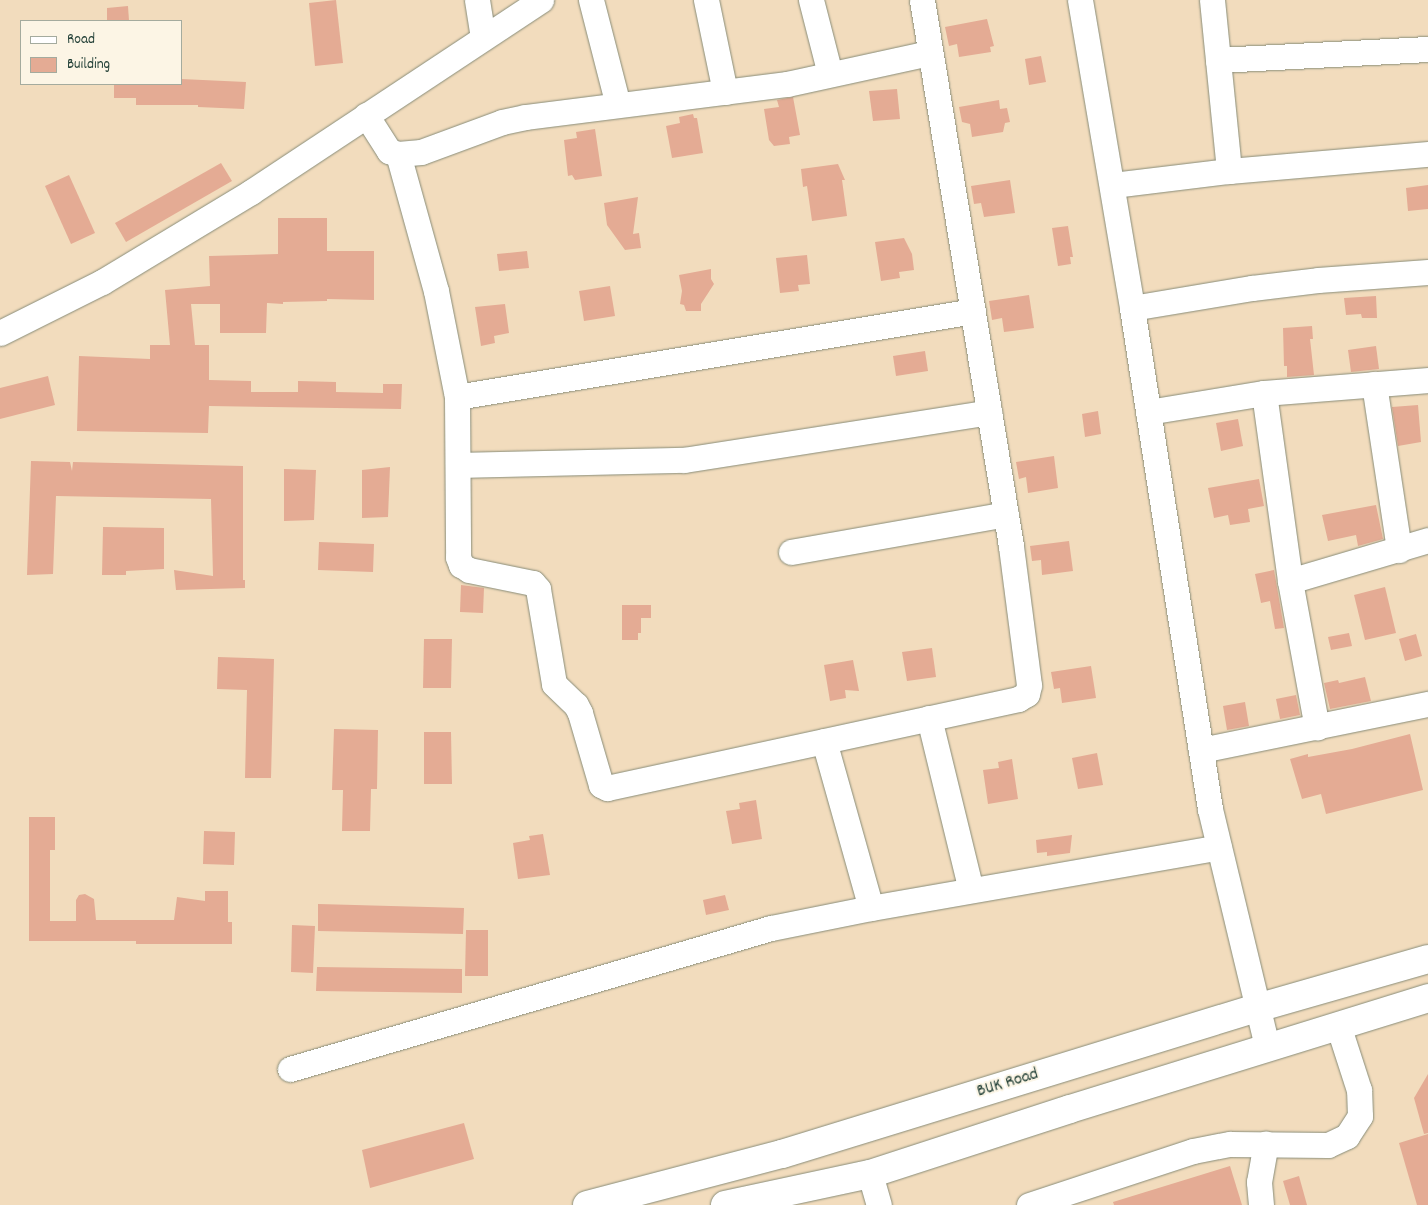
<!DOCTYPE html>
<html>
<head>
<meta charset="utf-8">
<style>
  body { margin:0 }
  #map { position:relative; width:1428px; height:1205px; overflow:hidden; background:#f2dcbd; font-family:Dekko,sans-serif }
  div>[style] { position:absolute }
  .building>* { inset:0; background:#e4ab94 }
  .roads { filter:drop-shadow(0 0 1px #888c78) drop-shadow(0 0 1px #888c78) }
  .minor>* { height:25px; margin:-12.5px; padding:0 12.5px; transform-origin:12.5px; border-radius:12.5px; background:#fff }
  .major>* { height:28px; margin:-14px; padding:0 14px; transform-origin:14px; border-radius:14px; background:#fff }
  span { translate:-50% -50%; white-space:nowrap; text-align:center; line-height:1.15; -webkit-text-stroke:4px #fcf5e5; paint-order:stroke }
  .street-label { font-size:18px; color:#1f3d34 }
  .legend { position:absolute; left:20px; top:20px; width:162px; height:65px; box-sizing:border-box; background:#fcf5e5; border:1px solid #a4ab9e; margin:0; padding:6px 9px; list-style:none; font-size:15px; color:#1f3d34 }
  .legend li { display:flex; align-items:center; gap:10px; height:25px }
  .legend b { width:25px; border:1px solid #a4ab9e }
</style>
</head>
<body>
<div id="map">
  <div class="building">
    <div style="clip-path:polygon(336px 0,343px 63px,315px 66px,309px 3px)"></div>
    <div style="clip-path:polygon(128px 6px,129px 21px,107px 21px,107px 8px)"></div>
    <div style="clip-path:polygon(987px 19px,994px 46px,990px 47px,991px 52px,959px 57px,957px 44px,949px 46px,945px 27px)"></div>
    <div style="clip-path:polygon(1041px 56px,1046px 82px,1029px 85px,1025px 59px)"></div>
    <div style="clip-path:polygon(181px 79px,246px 82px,244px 109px,198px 107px,198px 105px,136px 105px,136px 98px,114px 98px,114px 84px,181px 84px)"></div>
    <div style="clip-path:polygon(897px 89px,900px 119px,873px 121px,869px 91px)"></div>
    <div style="clip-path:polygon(793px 97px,800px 135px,789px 137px,790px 144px,774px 146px,769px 140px,764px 109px,779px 107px,777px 100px)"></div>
    <div style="clip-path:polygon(999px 100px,1000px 109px,1007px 108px,1010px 122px,1005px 123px,1003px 132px,972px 137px,970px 124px,962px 122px,959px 107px)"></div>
    <div style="clip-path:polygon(693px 114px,694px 118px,697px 118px,703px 153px,672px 158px,666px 126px,680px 123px,679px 117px)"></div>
    <div style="clip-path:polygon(595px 129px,602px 176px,575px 180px,572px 175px,568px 176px,564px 140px,577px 138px,576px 132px)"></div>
    <div style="clip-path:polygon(221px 163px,232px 181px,126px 242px,115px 223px)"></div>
    <div style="clip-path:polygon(838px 164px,845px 180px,842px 180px,847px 216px,812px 221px,807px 186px,803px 187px,801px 169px)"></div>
    <div style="clip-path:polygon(69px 175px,95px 233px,71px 244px,45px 186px)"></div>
    <div style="clip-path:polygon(1010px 180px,1015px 213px,984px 217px,981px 203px,974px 204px,971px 186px)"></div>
    <div style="clip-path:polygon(1428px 185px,1428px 209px,1408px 211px,1406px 188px)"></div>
    <div style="clip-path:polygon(638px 197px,633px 234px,639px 233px,641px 248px,625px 250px,607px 225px,604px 203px)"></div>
    <div style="clip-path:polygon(278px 218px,327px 218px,327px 251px,374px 251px,374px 300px,327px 299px,327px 301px,283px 302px,283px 304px,267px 303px,266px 333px,220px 333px,220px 304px,191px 304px,195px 345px,209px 345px,209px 380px,251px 381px,251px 392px,298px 392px,298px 381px,336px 382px,336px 392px,383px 393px,383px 384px,402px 384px,401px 409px,209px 406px,208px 433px,77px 431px,79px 356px,150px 359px,150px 345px,170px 345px,165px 290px,210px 286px,209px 256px,278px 254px)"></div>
    <div style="clip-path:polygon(1068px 226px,1073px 257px,1070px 257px,1071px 264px,1058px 266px,1052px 228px)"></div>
    <div style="clip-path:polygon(904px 238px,912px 254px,914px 270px,899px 272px,900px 278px,881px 281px,875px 242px)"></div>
    <div style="clip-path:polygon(527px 251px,529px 268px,499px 271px,497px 254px)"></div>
    <div style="clip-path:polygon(807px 255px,810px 284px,798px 285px,799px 291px,780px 293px,776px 258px)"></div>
    <div style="clip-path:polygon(711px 269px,711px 279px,714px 284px,701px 304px,701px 311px,686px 311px,684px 305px,680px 304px,682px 291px,679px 275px)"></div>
    <div style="clip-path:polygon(610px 286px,615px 316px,584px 321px,579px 291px)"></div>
    <div style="clip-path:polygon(1029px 295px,1034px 328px,1004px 332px,1002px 318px,992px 320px,989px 301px)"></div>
    <div style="clip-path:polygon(1376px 296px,1377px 318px,1362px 318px,1361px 314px,1346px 315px,1344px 298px)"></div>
    <div style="clip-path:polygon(505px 304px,509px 333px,494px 336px,495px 343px,481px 346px,475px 307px)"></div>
    <div style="clip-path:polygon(1312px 326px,1313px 339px,1310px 339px,1314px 375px,1287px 377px,1287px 366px,1284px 366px,1283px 328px)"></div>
    <div style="clip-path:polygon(1376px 346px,1379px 369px,1351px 372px,1348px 350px)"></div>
    <div style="clip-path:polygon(925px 351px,928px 371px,896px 376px,893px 356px)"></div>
    <div style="clip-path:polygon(48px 376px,55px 405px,0 419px,0 388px)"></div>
    <div style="clip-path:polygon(1418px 405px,1421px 442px,1398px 446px,1392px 407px)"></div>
    <div style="clip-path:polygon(1098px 411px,1101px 434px,1085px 437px,1082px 414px)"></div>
    <div style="clip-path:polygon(1238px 419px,1243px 446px,1221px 451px,1216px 423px)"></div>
    <div style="clip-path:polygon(1054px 456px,1058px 488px,1028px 493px,1026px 477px,1019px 479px,1016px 462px)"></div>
    <div style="clip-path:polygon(31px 461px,70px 462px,72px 471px,73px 462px,243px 466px,243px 580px,245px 580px,245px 588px,176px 590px,174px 570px,213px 576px,211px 499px,56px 496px,53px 574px,27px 575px)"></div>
    <div style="clip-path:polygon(390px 467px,388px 517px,362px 518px,362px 470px)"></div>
    <div style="clip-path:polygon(284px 469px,316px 470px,314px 520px,284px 521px)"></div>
    <div style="clip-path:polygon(1259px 479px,1264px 506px,1248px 509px,1250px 522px,1230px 525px,1228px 515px,1214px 518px,1208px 488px)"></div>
    <div style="clip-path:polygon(1376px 505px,1383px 539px,1358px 546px,1356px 535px,1328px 541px,1322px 515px)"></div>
    <div style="clip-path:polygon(103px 527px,164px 528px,164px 569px,126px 571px,126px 575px,102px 575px)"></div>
    <div style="clip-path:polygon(1069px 541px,1073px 571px,1042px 575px,1041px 560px,1032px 561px,1030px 546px)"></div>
    <div style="clip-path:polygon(319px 542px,374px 544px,373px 572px,318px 570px)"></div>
    <div style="clip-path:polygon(1274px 570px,1284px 628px,1275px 629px,1270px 601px,1261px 603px,1255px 574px)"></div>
    <div style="clip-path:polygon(461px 585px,484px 588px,483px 613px,460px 612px)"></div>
    <div style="clip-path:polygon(1385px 587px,1396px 633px,1365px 640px,1354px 595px)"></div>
    <div style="clip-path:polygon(622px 605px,651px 605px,651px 618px,641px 618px,641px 633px,638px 633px,638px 640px,622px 640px)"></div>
    <div style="clip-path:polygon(1349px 633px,1352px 646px,1331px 650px,1328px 637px)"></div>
    <div style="clip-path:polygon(1416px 634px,1422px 656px,1405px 661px,1399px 639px)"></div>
    <div style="clip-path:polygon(424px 639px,452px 639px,451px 688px,423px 688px)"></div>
    <div style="clip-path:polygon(932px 648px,936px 677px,907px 681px,902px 652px)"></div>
    <div style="clip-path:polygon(218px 657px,274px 659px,271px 778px,245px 778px,247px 690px,217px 689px)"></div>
    <div style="clip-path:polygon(853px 660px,859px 691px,845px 690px,846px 698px,830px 701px,824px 665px)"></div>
    <div style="clip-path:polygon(1091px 666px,1096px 698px,1062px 703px,1060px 688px,1054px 689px,1051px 672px)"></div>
    <div style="clip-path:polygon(1365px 677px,1371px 701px,1330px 709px,1324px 683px,1338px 680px,1339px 683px)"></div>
    <div style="clip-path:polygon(1296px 695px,1300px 715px,1280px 719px,1276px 699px)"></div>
    <div style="clip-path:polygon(1245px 702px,1249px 726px,1227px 730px,1223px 706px)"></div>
    <div style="clip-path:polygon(334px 729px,378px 730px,377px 789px,371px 789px,370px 831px,342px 831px,343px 790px,332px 790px)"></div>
    <div style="clip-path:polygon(424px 732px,451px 732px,452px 784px,424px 784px)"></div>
    <div style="clip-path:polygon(1410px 734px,1423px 790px,1326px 814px,1321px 794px,1302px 799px,1290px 759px,1308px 754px,1308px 757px,1352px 749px)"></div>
    <div style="clip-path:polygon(1097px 753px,1103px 785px,1078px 789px,1072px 758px)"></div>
    <div style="clip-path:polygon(1012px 759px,1018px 799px,988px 804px,983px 770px,999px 768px,998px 762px)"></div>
    <div style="clip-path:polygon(756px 800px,762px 839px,732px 844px,726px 811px,740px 809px,739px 803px)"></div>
    <div style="clip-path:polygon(29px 817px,55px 817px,55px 850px,50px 850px,50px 921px,76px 921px,76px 900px,79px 895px,85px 894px,94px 899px,96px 920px,174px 920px,177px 897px,205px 901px,205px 891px,228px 891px,228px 922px,232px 922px,232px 944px,136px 944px,136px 941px,29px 941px)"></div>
    <div style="clip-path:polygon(204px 831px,235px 832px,234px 865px,203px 864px)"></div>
    <div style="clip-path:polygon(543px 834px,550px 875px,518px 879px,513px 843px,530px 840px,529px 836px)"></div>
    <div style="clip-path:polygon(1072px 835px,1070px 853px,1047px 856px,1047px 852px,1037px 853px,1036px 840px)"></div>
    <div style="clip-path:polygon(725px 895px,729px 910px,706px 915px,703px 900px)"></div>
    <div style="clip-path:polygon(318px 904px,464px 908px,463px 934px,318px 931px)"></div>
    <div style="clip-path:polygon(292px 925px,315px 926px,313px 973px,291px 972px)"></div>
    <div style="clip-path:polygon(466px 930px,488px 930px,488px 976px,465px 976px)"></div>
    <div style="clip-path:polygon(317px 967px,462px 969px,462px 993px,316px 991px)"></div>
    <div style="clip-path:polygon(1428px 1074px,1428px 1133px,1424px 1134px,1414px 1098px)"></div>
    <div style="clip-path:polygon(464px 1123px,474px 1159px,370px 1188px,362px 1150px)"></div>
    <div style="clip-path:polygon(1428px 1134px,1428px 1205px,1417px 1205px,1399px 1143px)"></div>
    <div style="clip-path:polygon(1230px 1166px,1242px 1205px,1114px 1205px,1113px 1202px)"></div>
    <div style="clip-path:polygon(1299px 1176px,1307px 1205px,1290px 1205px,1283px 1181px)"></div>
  </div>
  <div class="roads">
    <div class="minor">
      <div style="left:477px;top:0;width:37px;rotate:81deg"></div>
      <div style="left:591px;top:0;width:108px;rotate:75.6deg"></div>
      <div style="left:706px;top:0;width:94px;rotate:78.3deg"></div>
      <div style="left:811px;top:0;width:76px;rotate:75.6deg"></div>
      <div style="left:1080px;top:0;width:312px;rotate:80.4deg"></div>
      <div style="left:1132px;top:308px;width:507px;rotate:81.15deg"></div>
      <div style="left:1210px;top:809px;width:245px;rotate:76.5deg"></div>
      <div style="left:1212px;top:0;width:172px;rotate:84.3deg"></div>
      <div style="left:1218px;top:60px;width:210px;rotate:-3deg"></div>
      <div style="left:366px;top:115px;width:43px;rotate:57.4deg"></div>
      <div style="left:389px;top:151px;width:9px;rotate:18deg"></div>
      <div style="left:398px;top:154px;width:23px;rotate:-5deg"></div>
      <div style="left:421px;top:152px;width:86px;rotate:-20.3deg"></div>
      <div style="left:502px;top:122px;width:24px;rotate:-12deg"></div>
      <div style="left:525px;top:117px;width:264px;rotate:-7.2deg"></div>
      <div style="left:787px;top:84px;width:136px;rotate:-12.3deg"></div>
      <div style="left:920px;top:55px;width:11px;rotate:5deg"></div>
      <div style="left:398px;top:154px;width:142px;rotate:74.5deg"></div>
      <div style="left:436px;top:291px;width:108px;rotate:78.8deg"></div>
      <div style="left:457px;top:397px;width:160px;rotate:89.6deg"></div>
      <div style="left:458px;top:557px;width:9px;rotate:69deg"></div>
      <div style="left:461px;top:565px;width:9px;rotate:32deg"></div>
      <div style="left:469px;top:570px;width:65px;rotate:11.5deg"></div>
      <div style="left:533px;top:583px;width:8px;rotate:50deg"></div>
      <div style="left:538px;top:589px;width:96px;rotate:80.4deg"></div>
      <div style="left:554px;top:684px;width:30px;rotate:44deg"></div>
      <div style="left:576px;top:705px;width:9px;rotate:63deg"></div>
      <div style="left:580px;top:713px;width:75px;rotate:73.7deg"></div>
      <div style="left:601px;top:785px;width:7px;rotate:27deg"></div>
      <div style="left:607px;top:788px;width:421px;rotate:-12.2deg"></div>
      <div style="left:1018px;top:699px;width:10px;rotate:-29deg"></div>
      <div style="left:1027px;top:694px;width:9px;rotate:-77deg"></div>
      <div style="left:1029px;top:685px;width:140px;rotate:-97.4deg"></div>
      <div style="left:1011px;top:546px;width:553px;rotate:-99.26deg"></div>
      <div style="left:1113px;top:185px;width:117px;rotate:-6.9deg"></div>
      <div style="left:1229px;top:171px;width:200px;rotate:-4.9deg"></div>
      <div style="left:1132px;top:308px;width:122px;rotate:-9.5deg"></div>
      <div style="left:1252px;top:288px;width:66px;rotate:-6.9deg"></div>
      <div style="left:1318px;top:280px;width:110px;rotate:-4.2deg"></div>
      <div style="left:0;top:333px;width:114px;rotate:-26.6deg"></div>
      <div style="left:102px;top:282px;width:174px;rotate:-31.1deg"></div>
      <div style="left:251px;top:192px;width:348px;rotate:-33.5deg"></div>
      <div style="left:1374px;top:384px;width:168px;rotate:81.4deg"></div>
      <div style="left:1264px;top:393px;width:190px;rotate:82.1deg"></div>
      <div style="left:1290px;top:581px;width:149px;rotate:79.6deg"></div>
      <div style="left:457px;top:397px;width:523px;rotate:-9.46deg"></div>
      <div style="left:1148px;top:412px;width:118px;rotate:-9.3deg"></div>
      <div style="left:1264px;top:393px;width:165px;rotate:-4.5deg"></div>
      <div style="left:458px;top:465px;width:226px;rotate:-1.3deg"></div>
      <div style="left:684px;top:460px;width:309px;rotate:-8.9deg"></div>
      <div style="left:791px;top:552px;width:218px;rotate:-10deg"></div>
      <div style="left:1290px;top:581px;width:144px;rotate:-16.5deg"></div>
      <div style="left:929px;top:718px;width:177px;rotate:76.3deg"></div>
      <div style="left:824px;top:741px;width:173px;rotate:74.3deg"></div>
      <div style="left:1201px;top:750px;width:232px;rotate:-11.5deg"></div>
      <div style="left:290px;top:1069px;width:501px;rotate:-16.34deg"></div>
      <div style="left:771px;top:928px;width:102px;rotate:-11.3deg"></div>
      <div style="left:871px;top:908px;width:353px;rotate:-9.9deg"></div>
      <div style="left:870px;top:1174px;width:32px;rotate:74deg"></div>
      <div style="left:1029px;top:1205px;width:173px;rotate:-18.2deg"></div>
      <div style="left:1193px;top:1151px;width:38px;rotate:-11deg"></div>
      <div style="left:1230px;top:1144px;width:98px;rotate:0.6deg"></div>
      <div style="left:1328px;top:1145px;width:21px;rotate:-25deg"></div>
      <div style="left:1347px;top:1136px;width:24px;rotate:-57deg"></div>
      <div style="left:1360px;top:1116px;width:26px;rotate:-92deg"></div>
      <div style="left:1359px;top:1090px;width:68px;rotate:-107.9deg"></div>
      <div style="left:1261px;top:1205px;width:23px;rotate:-95deg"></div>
      <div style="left:1259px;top:1182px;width:39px;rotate:-80deg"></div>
    </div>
    <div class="major">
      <div style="left:587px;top:1205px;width:202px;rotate:-14.7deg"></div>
      <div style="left:782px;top:1154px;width:497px;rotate:-17.1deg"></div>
      <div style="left:1257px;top:1008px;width:178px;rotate:-16deg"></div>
      <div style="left:725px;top:1205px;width:148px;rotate:-12.1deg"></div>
      <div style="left:870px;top:1174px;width:210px;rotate:-18deg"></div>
      <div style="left:1070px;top:1109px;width:375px;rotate:-17.2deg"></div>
    </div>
  </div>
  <div class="street-label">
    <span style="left:1008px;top:1084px;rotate:-17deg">BUK Road</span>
  </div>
  <ul class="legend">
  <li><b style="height:6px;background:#fff"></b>Road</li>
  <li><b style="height:14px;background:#e4ab94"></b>Building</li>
  </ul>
</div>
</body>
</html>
